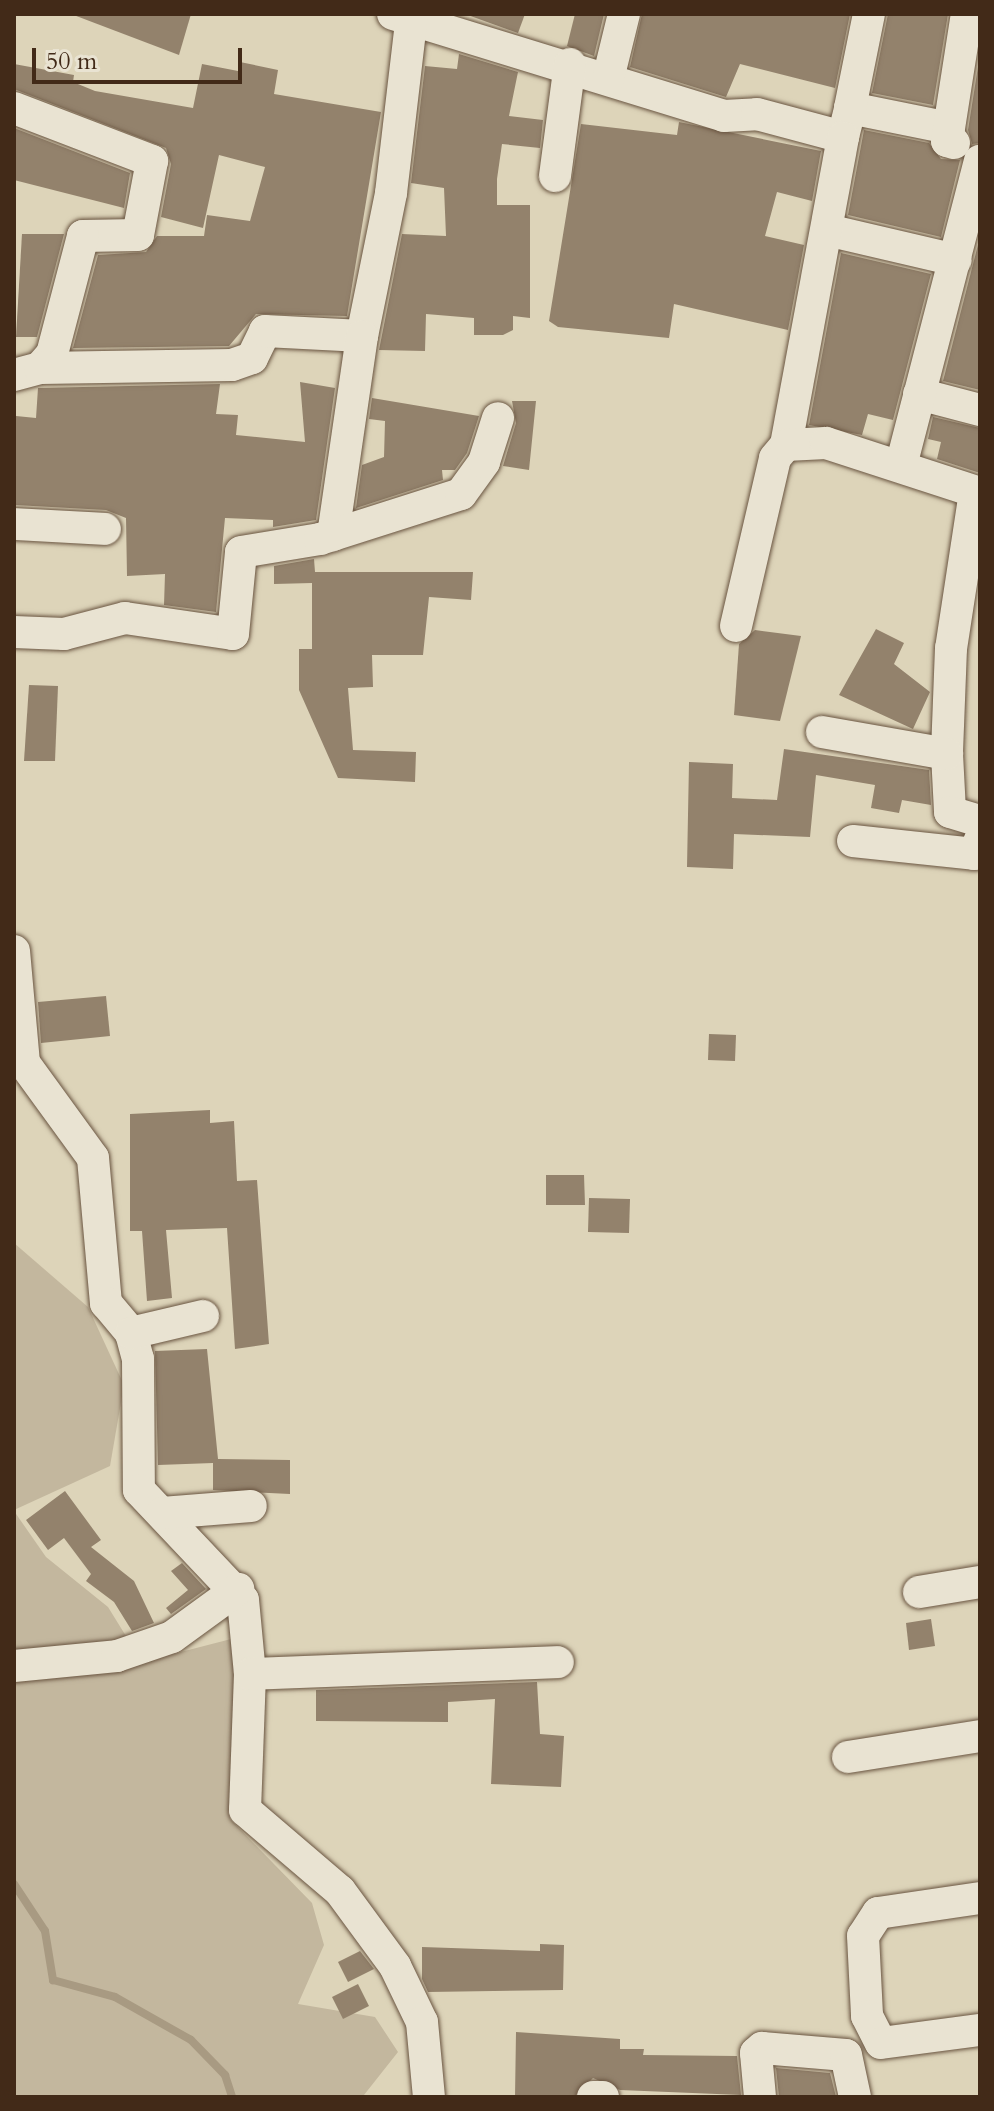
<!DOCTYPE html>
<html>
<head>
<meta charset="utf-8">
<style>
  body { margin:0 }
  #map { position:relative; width:994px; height:2111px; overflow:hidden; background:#ddd4b9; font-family:Cardo,serif }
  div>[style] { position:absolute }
  .green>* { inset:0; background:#c3b79e }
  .stream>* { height:8px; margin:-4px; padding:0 4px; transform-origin:4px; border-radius:4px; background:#a89a82 }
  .building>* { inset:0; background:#93826c }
  .roads { filter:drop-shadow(0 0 2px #695440) drop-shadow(0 0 2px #695440) }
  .street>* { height:32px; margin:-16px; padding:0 16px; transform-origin:16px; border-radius:16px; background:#e9e3d2 }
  span { translate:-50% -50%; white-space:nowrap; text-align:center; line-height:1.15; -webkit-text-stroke:8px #e9e3d2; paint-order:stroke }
  .frame { position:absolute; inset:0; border:16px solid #422a18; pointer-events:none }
  .scale { position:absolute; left:32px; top:48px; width:210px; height:36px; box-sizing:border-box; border:4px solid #422a18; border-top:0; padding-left:10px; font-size:24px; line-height:28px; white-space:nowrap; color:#422a18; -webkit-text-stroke:6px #e9e3d2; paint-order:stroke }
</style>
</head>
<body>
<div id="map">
  <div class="green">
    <div style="clip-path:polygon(14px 1243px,88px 1307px,124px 1385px,110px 1466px,14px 1510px)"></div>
    <div style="clip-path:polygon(14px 1511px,46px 1557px,108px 1607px,142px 1662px,235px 1638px,230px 1819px,312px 1903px,324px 1945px,298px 2004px,375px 2017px,398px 2052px,364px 2095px,14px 2097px)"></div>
  </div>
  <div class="stream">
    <div style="left:14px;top:1884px;width:56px;rotate:56.6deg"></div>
    <div style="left:45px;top:1931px;width:50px;rotate:80.7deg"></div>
    <div style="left:53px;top:1980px;width:64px;rotate:15.3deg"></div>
    <div style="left:115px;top:1997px;width:87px;rotate:29.5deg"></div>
    <div style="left:191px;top:2040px;width:49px;rotate:45.8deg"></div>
    <div style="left:225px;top:2075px;width:23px;rotate:72deg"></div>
  </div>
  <div class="building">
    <div style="clip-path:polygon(71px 14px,191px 14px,179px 55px)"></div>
    <div style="clip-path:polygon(465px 14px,525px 14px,518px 33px)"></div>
    <div style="clip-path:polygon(575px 14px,604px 14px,594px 56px,567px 46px)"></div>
    <div style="clip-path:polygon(642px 14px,850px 14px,835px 88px,740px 64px,726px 97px,630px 67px)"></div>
    <div style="clip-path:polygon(888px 14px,948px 14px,933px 105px,872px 93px)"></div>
    <div style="clip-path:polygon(459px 54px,518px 72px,509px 116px,543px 120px,540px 148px,502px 144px,497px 179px,497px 205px,530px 205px,530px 318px,513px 316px,513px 330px,503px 335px,474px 335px,474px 318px,426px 314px,425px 351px,379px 350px,402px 234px,446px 236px,444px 188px,411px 183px,425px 66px,457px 69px)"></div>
    <div style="clip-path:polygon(980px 54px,980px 143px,972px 144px,968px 130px)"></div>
    <div style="clip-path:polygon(240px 62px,278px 70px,274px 94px,381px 112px,347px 316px,256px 314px,229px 346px,73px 348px,98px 255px,146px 252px,157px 236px,204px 236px,207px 215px,250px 221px,265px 167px,219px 155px,203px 228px,161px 217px,171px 164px,166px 148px,14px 89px,14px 64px,74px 75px,73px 82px,95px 91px,193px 108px,202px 64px,238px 71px)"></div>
    <div style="clip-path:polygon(679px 122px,821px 151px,812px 201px,777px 192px,765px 236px,804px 245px,788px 330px,674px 304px,669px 338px,558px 327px,549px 321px,581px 124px,677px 135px)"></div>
    <div style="clip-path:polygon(14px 128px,130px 173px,124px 208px,14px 180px)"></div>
    <div style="clip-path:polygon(864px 130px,929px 143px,941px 159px,960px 160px,941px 237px,848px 215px)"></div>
    <div style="clip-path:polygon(22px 234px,64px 234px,37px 337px,16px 337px)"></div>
    <div style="clip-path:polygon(980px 237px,980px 390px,943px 381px)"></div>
    <div style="clip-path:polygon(841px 253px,931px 274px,893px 420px,868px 414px,862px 435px,809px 425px)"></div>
    <div style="clip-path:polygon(300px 382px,335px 388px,316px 520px,273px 527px,273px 520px,225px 518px,216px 612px,164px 605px,165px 574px,127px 576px,126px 518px,106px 510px,15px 505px,16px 416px,36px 418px,38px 388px,220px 384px,216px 414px,238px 415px,236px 435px,305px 442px)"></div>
    <div style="clip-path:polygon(372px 398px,479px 416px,467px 453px,455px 470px,442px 470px,443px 480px,356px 508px,362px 465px,384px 457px,385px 421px,369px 419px)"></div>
    <div style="clip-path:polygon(512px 401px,536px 401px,529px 470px,503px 466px,516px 423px)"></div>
    <div style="clip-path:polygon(933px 417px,980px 428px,980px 473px,937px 459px,941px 442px,928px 439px)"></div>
    <div style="clip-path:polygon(314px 559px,315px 572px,473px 572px,471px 600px,429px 597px,423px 655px,372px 655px,373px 687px,348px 688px,353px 750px,416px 752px,415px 782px,338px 778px,299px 690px,299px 649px,312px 649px,312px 583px,274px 584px,274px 566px)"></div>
    <div style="clip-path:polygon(876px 629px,904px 643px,894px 664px,930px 692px,913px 729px,839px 695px)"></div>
    <div style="clip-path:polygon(755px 630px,801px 636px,780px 721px,734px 715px,739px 644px)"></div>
    <div style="clip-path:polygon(29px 685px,58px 686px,55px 761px,24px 761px)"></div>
    <div style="clip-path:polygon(784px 749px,929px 770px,931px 805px,902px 800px,899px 813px,871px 808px,875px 785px,816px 775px,810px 837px,734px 834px,733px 869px,687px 867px,689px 762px,733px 764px,732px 798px,777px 800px)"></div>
    <div style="clip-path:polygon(106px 996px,110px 1036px,41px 1043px,38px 1002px)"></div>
    <div style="clip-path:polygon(709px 1034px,736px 1035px,735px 1061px,708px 1060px)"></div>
    <div style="clip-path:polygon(210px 1110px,210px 1123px,234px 1121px,237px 1181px,257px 1180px,269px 1344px,235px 1349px,227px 1228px,166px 1230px,172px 1298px,147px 1301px,142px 1231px,130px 1231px,130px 1114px)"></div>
    <div style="clip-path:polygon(546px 1175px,584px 1175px,585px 1205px,546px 1205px)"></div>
    <div style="clip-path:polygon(589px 1198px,630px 1199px,629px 1233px,588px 1232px)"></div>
    <div style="clip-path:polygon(207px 1349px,218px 1459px,290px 1460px,290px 1494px,213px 1490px,213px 1463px,158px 1465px,155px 1351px)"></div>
    <div style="clip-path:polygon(65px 1491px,101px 1540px,91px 1547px,134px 1581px,154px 1623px,132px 1631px,114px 1602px,86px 1581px,91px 1574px,64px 1538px,48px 1550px,26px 1520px)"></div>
    <div style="clip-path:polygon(182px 1563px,206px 1589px,171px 1614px,166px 1608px,188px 1590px,171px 1571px)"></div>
    <div style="clip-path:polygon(931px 1619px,935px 1646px,909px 1650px,906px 1623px)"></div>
    <div style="clip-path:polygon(537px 1682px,540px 1734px,564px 1736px,561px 1787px,491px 1784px,495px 1699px,448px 1702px,448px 1722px,316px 1721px,316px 1690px)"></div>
    <div style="clip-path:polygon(540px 1944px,564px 1945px,563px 1990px,428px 1992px,422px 1979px,422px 1947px,540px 1951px)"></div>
    <div style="clip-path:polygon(360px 1951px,374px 1969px,348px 1982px,338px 1962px)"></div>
    <div style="clip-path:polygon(358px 1984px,369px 2006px,343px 2019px,332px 1997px)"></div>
    <div style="clip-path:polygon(516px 2032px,620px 2039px,620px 2049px,644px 2049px,643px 2055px,737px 2056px,741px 2095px,620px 2090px,593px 2078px,574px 2097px,515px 2097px)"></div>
    <div style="clip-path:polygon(776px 2068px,830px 2073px,836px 2097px,779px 2097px)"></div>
  </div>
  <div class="roads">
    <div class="street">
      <div style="left:393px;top:14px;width:346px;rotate:17.1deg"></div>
      <div style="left:724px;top:116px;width:33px;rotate:-3deg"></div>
      <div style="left:757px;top:114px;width:89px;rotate:15deg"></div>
      <div style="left:843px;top:137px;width:30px;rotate:-76deg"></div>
      <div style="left:850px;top:108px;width:101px;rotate:11.4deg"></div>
      <div style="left:608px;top:79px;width:67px;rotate:-76.2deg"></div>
      <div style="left:14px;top:108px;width:148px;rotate:21deg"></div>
      <div style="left:152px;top:161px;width:75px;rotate:100.7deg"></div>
      <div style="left:138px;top:235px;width:55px;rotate:179deg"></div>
      <div style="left:83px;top:236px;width:122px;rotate:104.7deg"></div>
      <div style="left:52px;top:354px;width:18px;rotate:131deg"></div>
      <div style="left:40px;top:368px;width:27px;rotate:165deg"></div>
      <div style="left:850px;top:108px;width:96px;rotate:-78.6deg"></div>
      <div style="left:954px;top:143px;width:7px;rotate:-164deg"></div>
      <div style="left:947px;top:141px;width:129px;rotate:-81.1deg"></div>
      <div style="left:555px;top:176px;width:113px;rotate:-82.4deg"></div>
      <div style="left:827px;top:230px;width:132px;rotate:13.1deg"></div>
      <div style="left:40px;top:368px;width:192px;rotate:-0.9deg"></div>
      <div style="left:232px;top:365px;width:21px;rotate:-19deg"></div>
      <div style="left:252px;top:358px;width:30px;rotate:-64deg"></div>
      <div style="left:265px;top:331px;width:97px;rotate:3deg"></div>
      <div style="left:362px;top:336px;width:146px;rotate:-78.5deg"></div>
      <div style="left:391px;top:193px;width:180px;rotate:-83.3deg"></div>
      <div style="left:919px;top:394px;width:63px;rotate:14.7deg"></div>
      <div style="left:786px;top:445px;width:313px;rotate:-79.5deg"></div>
      <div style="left:902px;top:462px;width:311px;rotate:-75.5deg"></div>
      <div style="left:975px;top:492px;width:158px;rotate:98.7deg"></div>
      <div style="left:951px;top:648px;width:106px;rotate:92.2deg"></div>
      <div style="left:947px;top:754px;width:58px;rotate:87deg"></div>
      <div style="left:950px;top:812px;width:31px;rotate:17deg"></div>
      <div style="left:14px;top:524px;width:91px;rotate:3.1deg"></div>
      <div style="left:333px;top:535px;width:201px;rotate:-81.7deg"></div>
      <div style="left:736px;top:626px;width:172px;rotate:-76.9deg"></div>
      <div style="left:775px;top:458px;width:17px;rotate:-50deg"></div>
      <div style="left:786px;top:445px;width:40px;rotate:-2.9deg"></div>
      <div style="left:826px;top:443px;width:162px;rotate:18deg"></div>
      <div style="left:14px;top:632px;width:50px;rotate:2.3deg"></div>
      <div style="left:64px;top:634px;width:63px;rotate:-14.7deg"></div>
      <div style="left:125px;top:618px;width:109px;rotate:8.4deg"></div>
      <div style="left:233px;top:634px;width:82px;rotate:-84.4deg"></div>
      <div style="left:241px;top:552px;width:80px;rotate:-9.3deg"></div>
      <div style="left:320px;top:539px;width:148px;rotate:-17.7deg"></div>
      <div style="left:461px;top:494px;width:39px;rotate:-54deg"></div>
      <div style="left:484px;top:462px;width:46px;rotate:-72.3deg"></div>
      <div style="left:822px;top:732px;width:127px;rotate:10deg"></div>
      <div style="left:853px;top:841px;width:122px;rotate:6.1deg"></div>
      <div style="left:974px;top:854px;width:15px;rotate:-67deg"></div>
      <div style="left:14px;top:951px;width:112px;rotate:84.9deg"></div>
      <div style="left:24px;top:1063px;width:117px;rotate:54deg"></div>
      <div style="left:93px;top:1158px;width:146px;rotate:84.9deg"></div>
      <div style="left:106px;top:1303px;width:39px;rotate:50deg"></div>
      <div style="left:131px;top:1333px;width:27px;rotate:75deg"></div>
      <div style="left:138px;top:1359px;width:131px;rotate:89.6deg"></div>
      <div style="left:139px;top:1490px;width:151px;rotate:46.6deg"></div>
      <div style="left:243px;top:1600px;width:74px;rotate:84.6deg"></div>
      <div style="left:250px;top:1674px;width:136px;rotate:92.1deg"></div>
      <div style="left:245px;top:1810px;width:125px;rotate:40.5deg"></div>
      <div style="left:340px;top:1891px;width:93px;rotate:53.7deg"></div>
      <div style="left:395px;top:1966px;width:62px;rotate:64.3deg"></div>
      <div style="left:422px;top:2022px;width:75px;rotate:84.7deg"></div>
      <div style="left:131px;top:1333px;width:74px;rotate:-13.3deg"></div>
      <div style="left:162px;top:1513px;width:89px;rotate:-4.5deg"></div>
      <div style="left:919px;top:1592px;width:62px;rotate:-9.3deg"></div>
      <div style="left:14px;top:1666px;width:103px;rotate:-5.5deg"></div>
      <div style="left:117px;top:1656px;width:58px;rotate:-19.1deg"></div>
      <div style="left:172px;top:1637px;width:82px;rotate:-36deg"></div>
      <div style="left:250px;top:1674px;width:308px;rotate:-2.2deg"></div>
      <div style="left:848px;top:1757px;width:134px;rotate:-9deg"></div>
      <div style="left:980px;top:1898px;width:103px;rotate:171.6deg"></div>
      <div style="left:878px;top:1913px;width:27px;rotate:123deg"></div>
      <div style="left:863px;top:1936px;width:80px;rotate:87.1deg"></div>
      <div style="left:867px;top:2016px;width:30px;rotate:63deg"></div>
      <div style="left:881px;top:2043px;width:100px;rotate:-7.5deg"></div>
      <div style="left:593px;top:2097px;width:10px"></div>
      <div style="left:760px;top:2097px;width:44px;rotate:-95.2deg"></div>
      <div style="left:756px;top:2053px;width:8px;rotate:-40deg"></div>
      <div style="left:762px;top:2048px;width:84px;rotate:4.8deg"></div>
      <div style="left:846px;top:2055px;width:43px;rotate:77.9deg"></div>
    </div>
  </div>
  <div class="frame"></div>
  <div class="scale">50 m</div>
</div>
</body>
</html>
